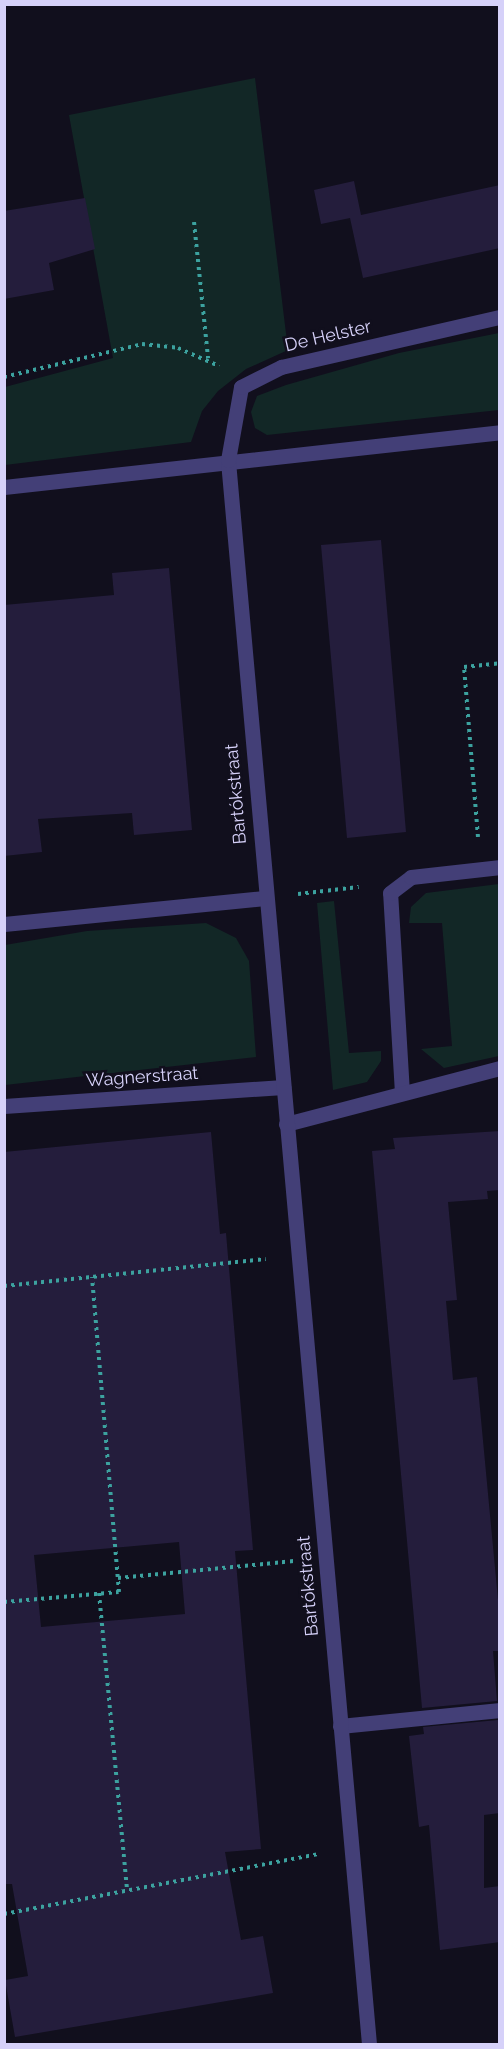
<!DOCTYPE html>
<html>
<head>
<meta charset="utf-8">
<style>
  body { margin:0 }
  #map { position:relative; width:504px; height:2049px; overflow:hidden; background:#110f1d; font-family:Raleway,sans-serif }
  div>[style] { position:absolute }
  .green>* { inset:0; background:#122726 }
  .building>* { inset:0; background:#241d3c }
  .path>* { height:4px; margin-top:-2px; transform-origin:0; background:repeating-linear-gradient(90deg,#3ca29f 0 3px,transparent 0 7.5px) }
  .minor>* { height:15px; margin:-7.5px; padding:0 7.5px; transform-origin:7.5px; border-radius:7.5px; background:#433f77 }
  span { translate:-50% -50%; white-space:nowrap; text-align:center; line-height:1.15; -webkit-text-stroke:5px #110f1d; paint-order:stroke }
  .street-label { font-size:18px; color:#d6d1f9 }
  .frame { position:absolute; inset:0; border:6px solid #d6d1f9; pointer-events:none }
</style>
</head>
<body>
<div id="map">
  <div class="green">
    <div style="clip-path:polygon(255px 78px,288px 350px,246px 369px,218px 391px,202px 411px,191px 442px,5px 465px,5px 387px,113px 358px,69px 115px)"></div>
    <div style="clip-path:polygon(499px 333px,499px 410px,267px 435px,255px 428px,251px 412px,257px 396px,286px 385px,399px 353px)"></div>
    <div style="clip-path:polygon(499px 884px,499px 1056px,444px 1068px,421px 1049px,452px 1046px,442px 923px,409px 923px,411px 907px,426px 893px)"></div>
    <div style="clip-path:polygon(334px 901px,349px 1053px,381px 1051px,381px 1061px,367px 1082px,333px 1090px,317px 903px)"></div>
    <div style="clip-path:polygon(206px 923px,236px 938px,249px 961px,256px 1057px,5px 1085px,5px 945px,87px 931px)"></div>
  </div>
  <div class="building">
    <div style="clip-path:polygon(354px 181px,361px 215px,500px 185px,500px 248px,363px 278px,350px 218px,321px 224px,314px 190px)"></div>
    <div style="clip-path:polygon(85px 198px,95px 249px,49px 263px,54px 290px,4px 299px,4px 211px)"></div>
    <div style="clip-path:polygon(381px 540px,406px 832px,347px 838px,321px 545px)"></div>
    <div style="clip-path:polygon(169px 568px,192px 830px,134px 835px,132px 813px,38px 819px,42px 852px,4px 856px,4px 605px,114px 595px,112px 573px)"></div>
    <div style="clip-path:polygon(500px 1131px,500px 1190px,487px 1191px,488px 1199px,448px 1202px,457px 1300px,446px 1301px,453px 1380px,477px 1377px,500px 1621px,500px 1651px,493px 1651px,497px 1701px,422px 1708px,372px 1151px,395px 1149px,393px 1138px)"></div>
    <div style="clip-path:polygon(evenodd,211px 1132px,220px 1234px,226px 1233px,253px 1550px,235px 1551px,261px 1849px,225px 1852px,241px 1940px,263px 1936px,273px 1993px,15px 2037px,5px 1980px,28px 1976px,12px 1884px,4px 1884px,4px 1152px,211px 1132px,179px 1542px,185px 1614px,41px 1627px,34px 1555px,179px 1542px)"></div>
    <div style="clip-path:polygon(498px 1720px,500px 1813px,484px 1815px,484px 1888px,500px 1886px,500px 1942px,440px 1950px,429px 1825px,419px 1827px,409px 1736px,424px 1734px,423px 1727px)"></div>
  </div>
  <div class="path">
    <div style="left:194px;top:222px;width:137px;rotate:84.1deg"></div>
    <div style="left:4px;top:377px;width:142px;rotate:-13.4deg"></div>
    <div style="left:142px;top:344px;width:36px;rotate:6deg"></div>
    <div style="left:178px;top:348px;width:45px;rotate:23.7deg"></div>
    <div style="left:478px;top:837px;width:171px;rotate:-94.7deg"></div>
    <div style="left:464px;top:667px;width:36px;rotate:-6deg"></div>
    <div style="left:298px;top:894px;width:61px;rotate:-6.5deg"></div>
    <div style="left:4px;top:1286px;width:263px;rotate:-5.9deg"></div>
    <div style="left:118px;top:1578px;width:179px;rotate:-5.5deg"></div>
    <div style="left:99px;top:1593px;width:298px;rotate:84.6deg"></div>
    <div style="left:4px;top:1602px;width:115px;rotate:-5deg"></div>
    <div style="left:119px;top:1592px;width:316px;rotate:-94.9deg"></div>
    <div style="left:4px;top:1914px;width:321px;rotate:-10.8deg"></div>
  </div>
  <div class="minor">
    <div style="left:4px;top:487px;width:499px;rotate:-6.3deg"></div>
    <div style="left:4px;top:924px;width:262px;rotate:-5.7deg"></div>
    <div style="left:402px;top:1093px;width:200px;rotate:-93.4deg"></div>
    <div style="left:390px;top:893px;width:26px;rotate:-37deg"></div>
    <div style="left:411px;top:877px;width:90px;rotate:-6.4deg"></div>
    <div style="left:4px;top:1106px;width:280px;rotate:-3.9deg"></div>
    <div style="left:286px;top:1124px;width:221px;rotate:-14.7deg"></div>
    <div style="left:340px;top:1726px;width:161px;rotate:-5.7deg"></div>
    <div style="left:369px;top:2044px;width:1590px;rotate:-95.09deg"></div>
    <div style="left:228px;top:460px;width:74px;rotate:-79.9deg"></div>
    <div style="left:241px;top:387px;width:45px;rotate:-26.6deg"></div>
    <div style="left:281px;top:367px;width:225px;rotate:-12.9deg"></div>
  </div>
  <div class="street-label">
    <span style="left:328px;top:336px;rotate:-13deg">De Helster</span>
    <span style="left:236px;top:794px;rotate:-95deg">Bartókstraat</span>
    <span style="left:142px;top:1077px;rotate:-4deg">Wagnerstraat</span>
    <span style="left:308px;top:1586px;rotate:-95deg">Bartókstraat</span>
  </div>
  <div class="frame"></div>
</div>
</body>
</html>
